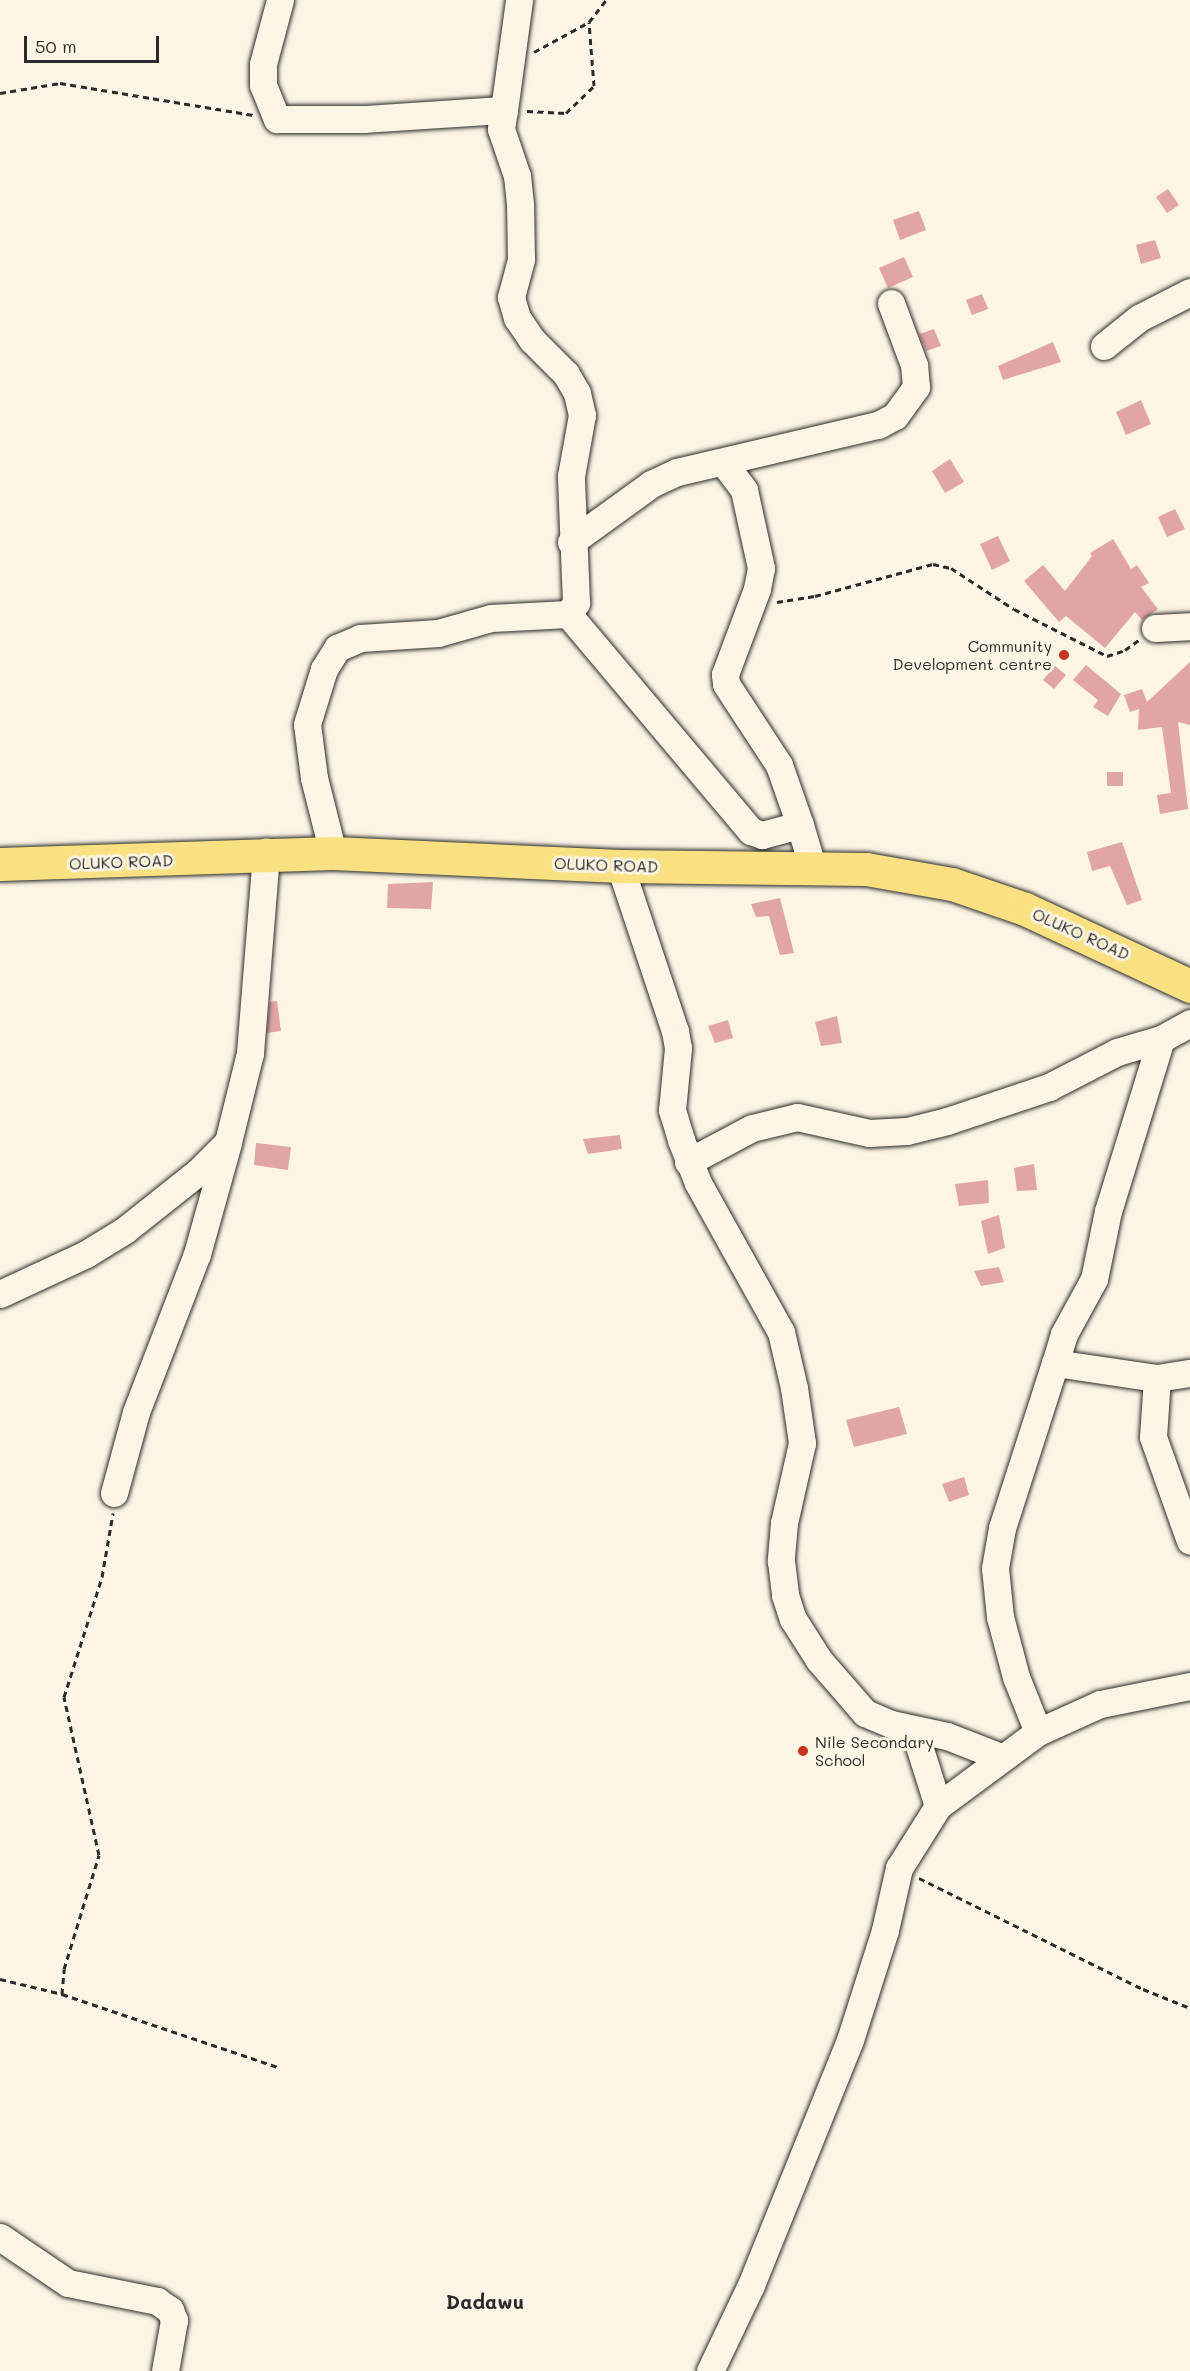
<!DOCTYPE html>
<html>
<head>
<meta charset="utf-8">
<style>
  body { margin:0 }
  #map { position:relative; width:1190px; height:2371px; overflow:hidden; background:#fcf5e5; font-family:Mali,sans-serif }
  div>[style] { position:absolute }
  .building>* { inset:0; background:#e0a5a4 }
  .path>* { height:3px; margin-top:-1.5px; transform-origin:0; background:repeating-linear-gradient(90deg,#2b2b2b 0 6px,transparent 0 10.5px) }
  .roads { filter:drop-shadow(0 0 2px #2b2b2b) drop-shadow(0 0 2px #2b2b2b) }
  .minor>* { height:27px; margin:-13.5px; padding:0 13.5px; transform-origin:13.5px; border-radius:13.5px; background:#fcf5e5 }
  .major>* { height:33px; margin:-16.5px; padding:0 16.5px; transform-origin:16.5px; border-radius:16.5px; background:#f9e181 }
  .dots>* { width:16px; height:16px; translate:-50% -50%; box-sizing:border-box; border:3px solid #fcf5e5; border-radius:50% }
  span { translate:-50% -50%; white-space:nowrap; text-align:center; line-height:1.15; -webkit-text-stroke:6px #fcf5e5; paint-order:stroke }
  .poi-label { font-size:16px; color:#2b2b2b }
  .right { translate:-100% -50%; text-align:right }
  .left { translate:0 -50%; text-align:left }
  .street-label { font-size:16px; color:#2b2b2b }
  .quarter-label { font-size:20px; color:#2b2b2b; font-weight:700 }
  .scale { position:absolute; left:24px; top:36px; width:135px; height:27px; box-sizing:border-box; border:3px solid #2b2b2b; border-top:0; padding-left:8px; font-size:18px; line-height:21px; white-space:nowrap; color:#2b2b2b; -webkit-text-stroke:4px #fcf5e5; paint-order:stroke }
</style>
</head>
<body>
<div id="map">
  <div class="building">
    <div style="clip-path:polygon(1168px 189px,1179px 205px,1167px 213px,1156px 197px)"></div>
    <div style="clip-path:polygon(919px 211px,926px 230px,900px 240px,893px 220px)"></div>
    <div style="clip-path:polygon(1155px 240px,1161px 258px,1141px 264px,1136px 245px)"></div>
    <div style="clip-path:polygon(904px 257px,913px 277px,888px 288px,879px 268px)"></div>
    <div style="clip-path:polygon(982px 294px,988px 309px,972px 315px,966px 300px)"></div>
    <div style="clip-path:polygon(934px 329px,941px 346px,926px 351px,919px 334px)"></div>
    <div style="clip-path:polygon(1053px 342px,1061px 362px,1003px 380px,998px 366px)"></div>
    <div style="clip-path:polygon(1141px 400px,1151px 424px,1126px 435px,1116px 412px)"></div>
    <div style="clip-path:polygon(950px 459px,964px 482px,945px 493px,932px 471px)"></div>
    <div style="clip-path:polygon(1175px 509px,1185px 529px,1167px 537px,1158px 517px)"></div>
    <div style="clip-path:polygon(998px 536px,1010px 561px,992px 570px,980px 544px)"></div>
    <div style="clip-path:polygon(1113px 539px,1131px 569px,1137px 565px,1149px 583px,1141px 587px,1158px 609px,1142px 620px,1135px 612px,1105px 648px,1066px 616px,1059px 622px,1024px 581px,1043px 565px,1065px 591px,1092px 556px,1090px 553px)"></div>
    <div style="clip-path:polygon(1190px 662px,1190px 725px,1178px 722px,1188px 809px,1160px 814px,1157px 795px,1171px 793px,1162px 727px,1138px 730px,1139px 709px,1130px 712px,1124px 695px,1142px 689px,1147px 702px)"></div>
    <div style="clip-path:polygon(1086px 665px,1121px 694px,1108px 716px,1093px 707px,1098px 700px,1073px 680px)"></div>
    <div style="clip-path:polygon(1055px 666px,1066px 675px,1054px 689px,1043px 680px)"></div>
    <div style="clip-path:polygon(1107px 772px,1123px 772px,1123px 786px,1107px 786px)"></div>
    <div style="clip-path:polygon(1122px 842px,1142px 900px,1127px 905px,1110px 866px,1092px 871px,1087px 852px)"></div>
    <div style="clip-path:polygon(433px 882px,431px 909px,387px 908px,388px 884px)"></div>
    <div style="clip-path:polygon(780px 898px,794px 953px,780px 955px,769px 916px,756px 917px,751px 904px)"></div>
    <div style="clip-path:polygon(277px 1001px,281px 1031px,267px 1033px,270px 1002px)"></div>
    <div style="clip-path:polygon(837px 1016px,842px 1043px,821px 1046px,815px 1022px)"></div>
    <div style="clip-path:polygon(728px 1020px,733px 1038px,715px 1043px,708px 1026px)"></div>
    <div style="clip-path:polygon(620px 1135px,622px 1149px,588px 1154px,583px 1139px)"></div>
    <div style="clip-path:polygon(256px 1143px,291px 1147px,288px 1170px,254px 1165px)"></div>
    <div style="clip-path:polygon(1034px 1164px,1037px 1190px,1017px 1191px,1014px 1168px)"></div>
    <div style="clip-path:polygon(988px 1180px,989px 1203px,959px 1206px,955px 1184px)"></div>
    <div style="clip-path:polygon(999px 1215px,1005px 1248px,988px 1254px,981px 1221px)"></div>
    <div style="clip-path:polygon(999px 1267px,1004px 1282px,981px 1286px,974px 1271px)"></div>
    <div style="clip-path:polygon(899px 1407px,907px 1434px,854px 1447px,846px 1420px)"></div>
    <div style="clip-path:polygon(964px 1477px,969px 1495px,949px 1502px,942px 1484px)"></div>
  </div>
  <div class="path">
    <div style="left:534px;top:52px;width:63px;rotate:-28.6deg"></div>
    <div style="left:589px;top:22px;width:28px;rotate:-52deg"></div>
    <div style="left:0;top:93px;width:61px;rotate:-9.5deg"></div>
    <div style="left:60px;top:83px;width:196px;rotate:9.4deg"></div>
    <div style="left:527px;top:111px;width:39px;rotate:3deg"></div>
    <div style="left:566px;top:113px;width:39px;rotate:-44deg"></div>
    <div style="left:594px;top:86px;width:64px;rotate:-94.5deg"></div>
    <div style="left:777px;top:602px;width:38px;rotate:-9deg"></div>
    <div style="left:815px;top:596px;width:122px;rotate:-15.2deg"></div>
    <div style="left:933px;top:564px;width:18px;rotate:13deg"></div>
    <div style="left:951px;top:568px;width:75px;rotate:33.1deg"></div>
    <div style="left:1014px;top:609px;width:104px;rotate:26.8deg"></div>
    <div style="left:1107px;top:656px;width:19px;rotate:-18deg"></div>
    <div style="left:1125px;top:650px;width:17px;rotate:-36deg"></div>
    <div style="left:919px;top:1878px;width:250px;rotate:26.4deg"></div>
    <div style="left:1143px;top:1989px;width:51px;rotate:22deg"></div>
    <div style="left:0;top:1979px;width:64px;rotate:13.6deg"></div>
    <div style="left:62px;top:1994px;width:230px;rotate:18.7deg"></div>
    <div style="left:62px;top:1994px;width:25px;rotate:-85deg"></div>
    <div style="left:64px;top:1969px;width:119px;rotate:-72.9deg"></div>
    <div style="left:99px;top:1855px;width:162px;rotate:-102.5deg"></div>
    <div style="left:64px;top:1697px;width:126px;rotate:-72.4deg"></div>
    <div style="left:102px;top:1577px;width:65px;rotate:-80.2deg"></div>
  </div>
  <div class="roads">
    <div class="minor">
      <div style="left:280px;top:0;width:66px;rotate:104.9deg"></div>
      <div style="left:263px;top:64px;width:21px;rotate:90deg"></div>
      <div style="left:263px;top:85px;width:37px;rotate:68deg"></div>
      <div style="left:277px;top:119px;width:87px"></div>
      <div style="left:364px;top:119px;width:140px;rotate:-3.7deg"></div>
      <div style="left:504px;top:110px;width:111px;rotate:-82.2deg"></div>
      <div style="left:1104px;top:346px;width:45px;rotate:-38.7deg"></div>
      <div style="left:1139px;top:318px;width:57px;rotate:-27deg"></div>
      <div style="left:723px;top:462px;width:35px;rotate:53deg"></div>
      <div style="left:744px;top:490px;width:80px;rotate:77.7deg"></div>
      <div style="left:761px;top:568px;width:21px;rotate:101deg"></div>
      <div style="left:757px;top:589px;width:91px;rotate:110.6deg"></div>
      <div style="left:725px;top:674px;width:10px;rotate:84deg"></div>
      <div style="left:726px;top:684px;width:97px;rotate:56.8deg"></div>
      <div style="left:779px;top:765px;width:64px;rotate:70.7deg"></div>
      <div style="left:571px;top:542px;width:99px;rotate:-35.9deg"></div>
      <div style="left:651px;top:484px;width:29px;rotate:-25deg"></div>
      <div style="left:677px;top:472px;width:206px;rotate:-13.2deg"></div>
      <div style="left:878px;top:425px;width:19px;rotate:-28deg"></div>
      <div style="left:895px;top:416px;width:36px;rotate:-54deg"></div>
      <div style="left:916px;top:387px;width:22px;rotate:-95deg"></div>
      <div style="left:914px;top:365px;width:66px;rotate:-110.4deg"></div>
      <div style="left:568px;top:614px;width:284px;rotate:49.9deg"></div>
      <div style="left:751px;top:831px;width:12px;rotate:20deg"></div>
      <div style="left:762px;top:835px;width:39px;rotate:-15deg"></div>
      <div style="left:800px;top:825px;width:46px;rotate:73.5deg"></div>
      <div style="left:1155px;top:628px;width:35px;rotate:-3deg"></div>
      <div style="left:333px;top:853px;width:77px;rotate:-104.2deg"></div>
      <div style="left:314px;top:778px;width:54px;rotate:-97.4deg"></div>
      <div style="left:307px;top:724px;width:58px;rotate:-72.8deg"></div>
      <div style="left:324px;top:669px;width:25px;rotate:-58deg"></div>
      <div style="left:337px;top:648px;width:25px;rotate:-23deg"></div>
      <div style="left:360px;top:638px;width:78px;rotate:-3.7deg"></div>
      <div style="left:438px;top:633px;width:55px;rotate:-15.8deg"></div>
      <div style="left:491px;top:618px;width:77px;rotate:-3deg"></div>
      <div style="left:568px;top:614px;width:14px;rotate:-54deg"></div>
      <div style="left:576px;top:603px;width:127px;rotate:-92.3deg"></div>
      <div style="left:571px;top:476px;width:62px;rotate:-79.8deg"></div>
      <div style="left:582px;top:415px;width:23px;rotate:-103deg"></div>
      <div style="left:577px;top:393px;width:22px;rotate:-120deg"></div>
      <div style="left:566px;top:374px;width:48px;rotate:-135deg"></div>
      <div style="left:532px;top:340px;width:27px;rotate:-124deg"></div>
      <div style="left:517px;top:318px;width:22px;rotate:-106deg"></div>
      <div style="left:511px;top:297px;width:39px;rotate:-75deg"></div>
      <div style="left:521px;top:259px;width:55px;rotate:-91deg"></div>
      <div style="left:520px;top:204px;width:28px;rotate:-96deg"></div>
      <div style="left:517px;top:176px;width:50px;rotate:-108.8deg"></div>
      <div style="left:501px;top:129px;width:19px;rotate:-81deg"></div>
      <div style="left:620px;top:866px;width:174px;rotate:71.6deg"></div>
      <div style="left:675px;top:1031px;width:17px;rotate:80deg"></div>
      <div style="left:678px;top:1048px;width:62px;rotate:95.5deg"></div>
      <div style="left:672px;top:1110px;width:31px;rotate:73deg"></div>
      <div style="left:681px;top:1140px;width:46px;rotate:68.4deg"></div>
      <div style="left:698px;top:1183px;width:171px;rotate:60.9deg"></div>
      <div style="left:781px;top:1332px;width:57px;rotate:76.9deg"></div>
      <div style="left:794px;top:1388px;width:56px;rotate:81.7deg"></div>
      <div style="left:802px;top:1443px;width:82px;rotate:102.7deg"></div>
      <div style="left:784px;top:1523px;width:38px;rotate:95deg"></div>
      <div style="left:781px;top:1561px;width:34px;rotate:83deg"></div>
      <div style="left:785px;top:1595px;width:25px;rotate:72deg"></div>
      <div style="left:793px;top:1619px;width:49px;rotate:57.6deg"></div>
      <div style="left:819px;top:1660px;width:70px;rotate:49deg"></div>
      <div style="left:865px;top:1713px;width:28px;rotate:23deg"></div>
      <div style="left:891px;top:1724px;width:57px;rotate:12.1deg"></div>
      <div style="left:947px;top:1736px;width:58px;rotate:21.3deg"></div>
      <div style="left:1190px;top:1023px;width:33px;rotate:151deg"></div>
      <div style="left:1161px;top:1039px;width:180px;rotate:107.1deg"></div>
      <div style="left:1108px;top:1211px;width:69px;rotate:101.6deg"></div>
      <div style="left:1094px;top:1279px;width:63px;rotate:118.6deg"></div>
      <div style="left:1064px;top:1334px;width:30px;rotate:107deg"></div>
      <div style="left:1055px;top:1363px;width:103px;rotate:8.4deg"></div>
      <div style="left:1157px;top:1378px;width:33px;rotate:-9deg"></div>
      <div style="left:688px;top:1162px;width:72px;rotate:-28deg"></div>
      <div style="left:752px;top:1128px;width:46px;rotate:-13.7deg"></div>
      <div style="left:797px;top:1117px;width:74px;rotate:12.5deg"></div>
      <div style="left:869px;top:1133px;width:38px;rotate:-3deg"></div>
      <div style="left:907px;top:1131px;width:41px;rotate:-14deg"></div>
      <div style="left:947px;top:1121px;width:108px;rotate:-18.4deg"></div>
      <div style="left:1049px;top:1087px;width:76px;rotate:-27.2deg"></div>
      <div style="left:1117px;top:1052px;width:46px;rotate:-16.5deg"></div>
      <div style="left:0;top:1294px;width:95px;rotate:-24.9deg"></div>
      <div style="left:86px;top:1254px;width:46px;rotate:-31.6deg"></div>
      <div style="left:125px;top:1230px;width:93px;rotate:-38.5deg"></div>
      <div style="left:198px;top:1172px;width:42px;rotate:-45deg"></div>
      <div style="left:228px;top:1142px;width:92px;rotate:-76.1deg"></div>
      <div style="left:250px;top:1053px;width:202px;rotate:-85.4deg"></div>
      <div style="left:1157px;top:1378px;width:59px;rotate:93.9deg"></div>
      <div style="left:1153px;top:1437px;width:110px;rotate:70.4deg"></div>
      <div style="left:114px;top:1493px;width:84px;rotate:-74.8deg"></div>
      <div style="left:136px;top:1412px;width:169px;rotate:-68.9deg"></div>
      <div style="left:197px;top:1254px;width:115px;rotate:-74.4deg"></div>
      <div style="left:914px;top:1730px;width:80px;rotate:72.5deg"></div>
      <div style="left:1038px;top:1732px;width:59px;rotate:-111.8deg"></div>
      <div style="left:1016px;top:1677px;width:62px;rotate:-104.9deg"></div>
      <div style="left:1000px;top:1617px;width:49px;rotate:-95.8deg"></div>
      <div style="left:995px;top:1568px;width:41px;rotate:-80.1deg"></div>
      <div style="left:1002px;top:1528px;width:173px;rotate:-72.2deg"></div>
      <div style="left:0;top:2237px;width:82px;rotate:34.1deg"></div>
      <div style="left:68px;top:2283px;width:91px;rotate:11.4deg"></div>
      <div style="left:157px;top:2301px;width:16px;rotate:35deg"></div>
      <div style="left:170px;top:2310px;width:11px;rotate:68deg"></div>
      <div style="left:174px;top:2320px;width:52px;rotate:100deg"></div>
      <div style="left:710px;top:2371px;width:95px;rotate:-64.5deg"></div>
      <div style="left:751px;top:2285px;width:264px;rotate:-68deg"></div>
      <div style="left:850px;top:2040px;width:115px;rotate:-72.3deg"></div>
      <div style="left:885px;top:1930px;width:64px;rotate:-77.3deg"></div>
      <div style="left:899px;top:1868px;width:73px;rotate:-57.8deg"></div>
      <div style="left:938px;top:1806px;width:124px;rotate:-36.5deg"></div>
      <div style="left:1038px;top:1732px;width:68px;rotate:-24.3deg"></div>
      <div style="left:1100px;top:1704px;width:92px;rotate:-11.3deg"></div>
    </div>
    <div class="major">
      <div style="left:0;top:864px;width:333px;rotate:-1.9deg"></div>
      <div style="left:333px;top:853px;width:287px;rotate:2.6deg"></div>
      <div style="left:620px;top:866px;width:246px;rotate:0.7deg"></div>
      <div style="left:866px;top:869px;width:87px;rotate:9.9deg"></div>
      <div style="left:952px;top:884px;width:77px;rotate:18.9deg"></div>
      <div style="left:1025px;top:909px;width:182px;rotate:25deg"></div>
    </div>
  </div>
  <div class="dots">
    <div style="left:1064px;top:655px;background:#c8321e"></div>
    <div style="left:803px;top:1751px;background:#c8321e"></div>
  </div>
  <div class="poi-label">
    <span class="right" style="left:1052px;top:655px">Community<br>Development centre</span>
    <span class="left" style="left:815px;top:1751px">Nile Secondary<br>School</span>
  </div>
  <div class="street-label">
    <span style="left:121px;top:862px;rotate:-2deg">OLUKO ROAD</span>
    <span style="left:606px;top:865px;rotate:2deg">OLUKO ROAD</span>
    <span style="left:1081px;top:934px;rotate:24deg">OLUKO ROAD</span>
  </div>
  <div class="quarter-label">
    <span style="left:485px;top:2301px">Dadawu</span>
  </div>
  <div class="scale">50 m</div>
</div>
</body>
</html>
